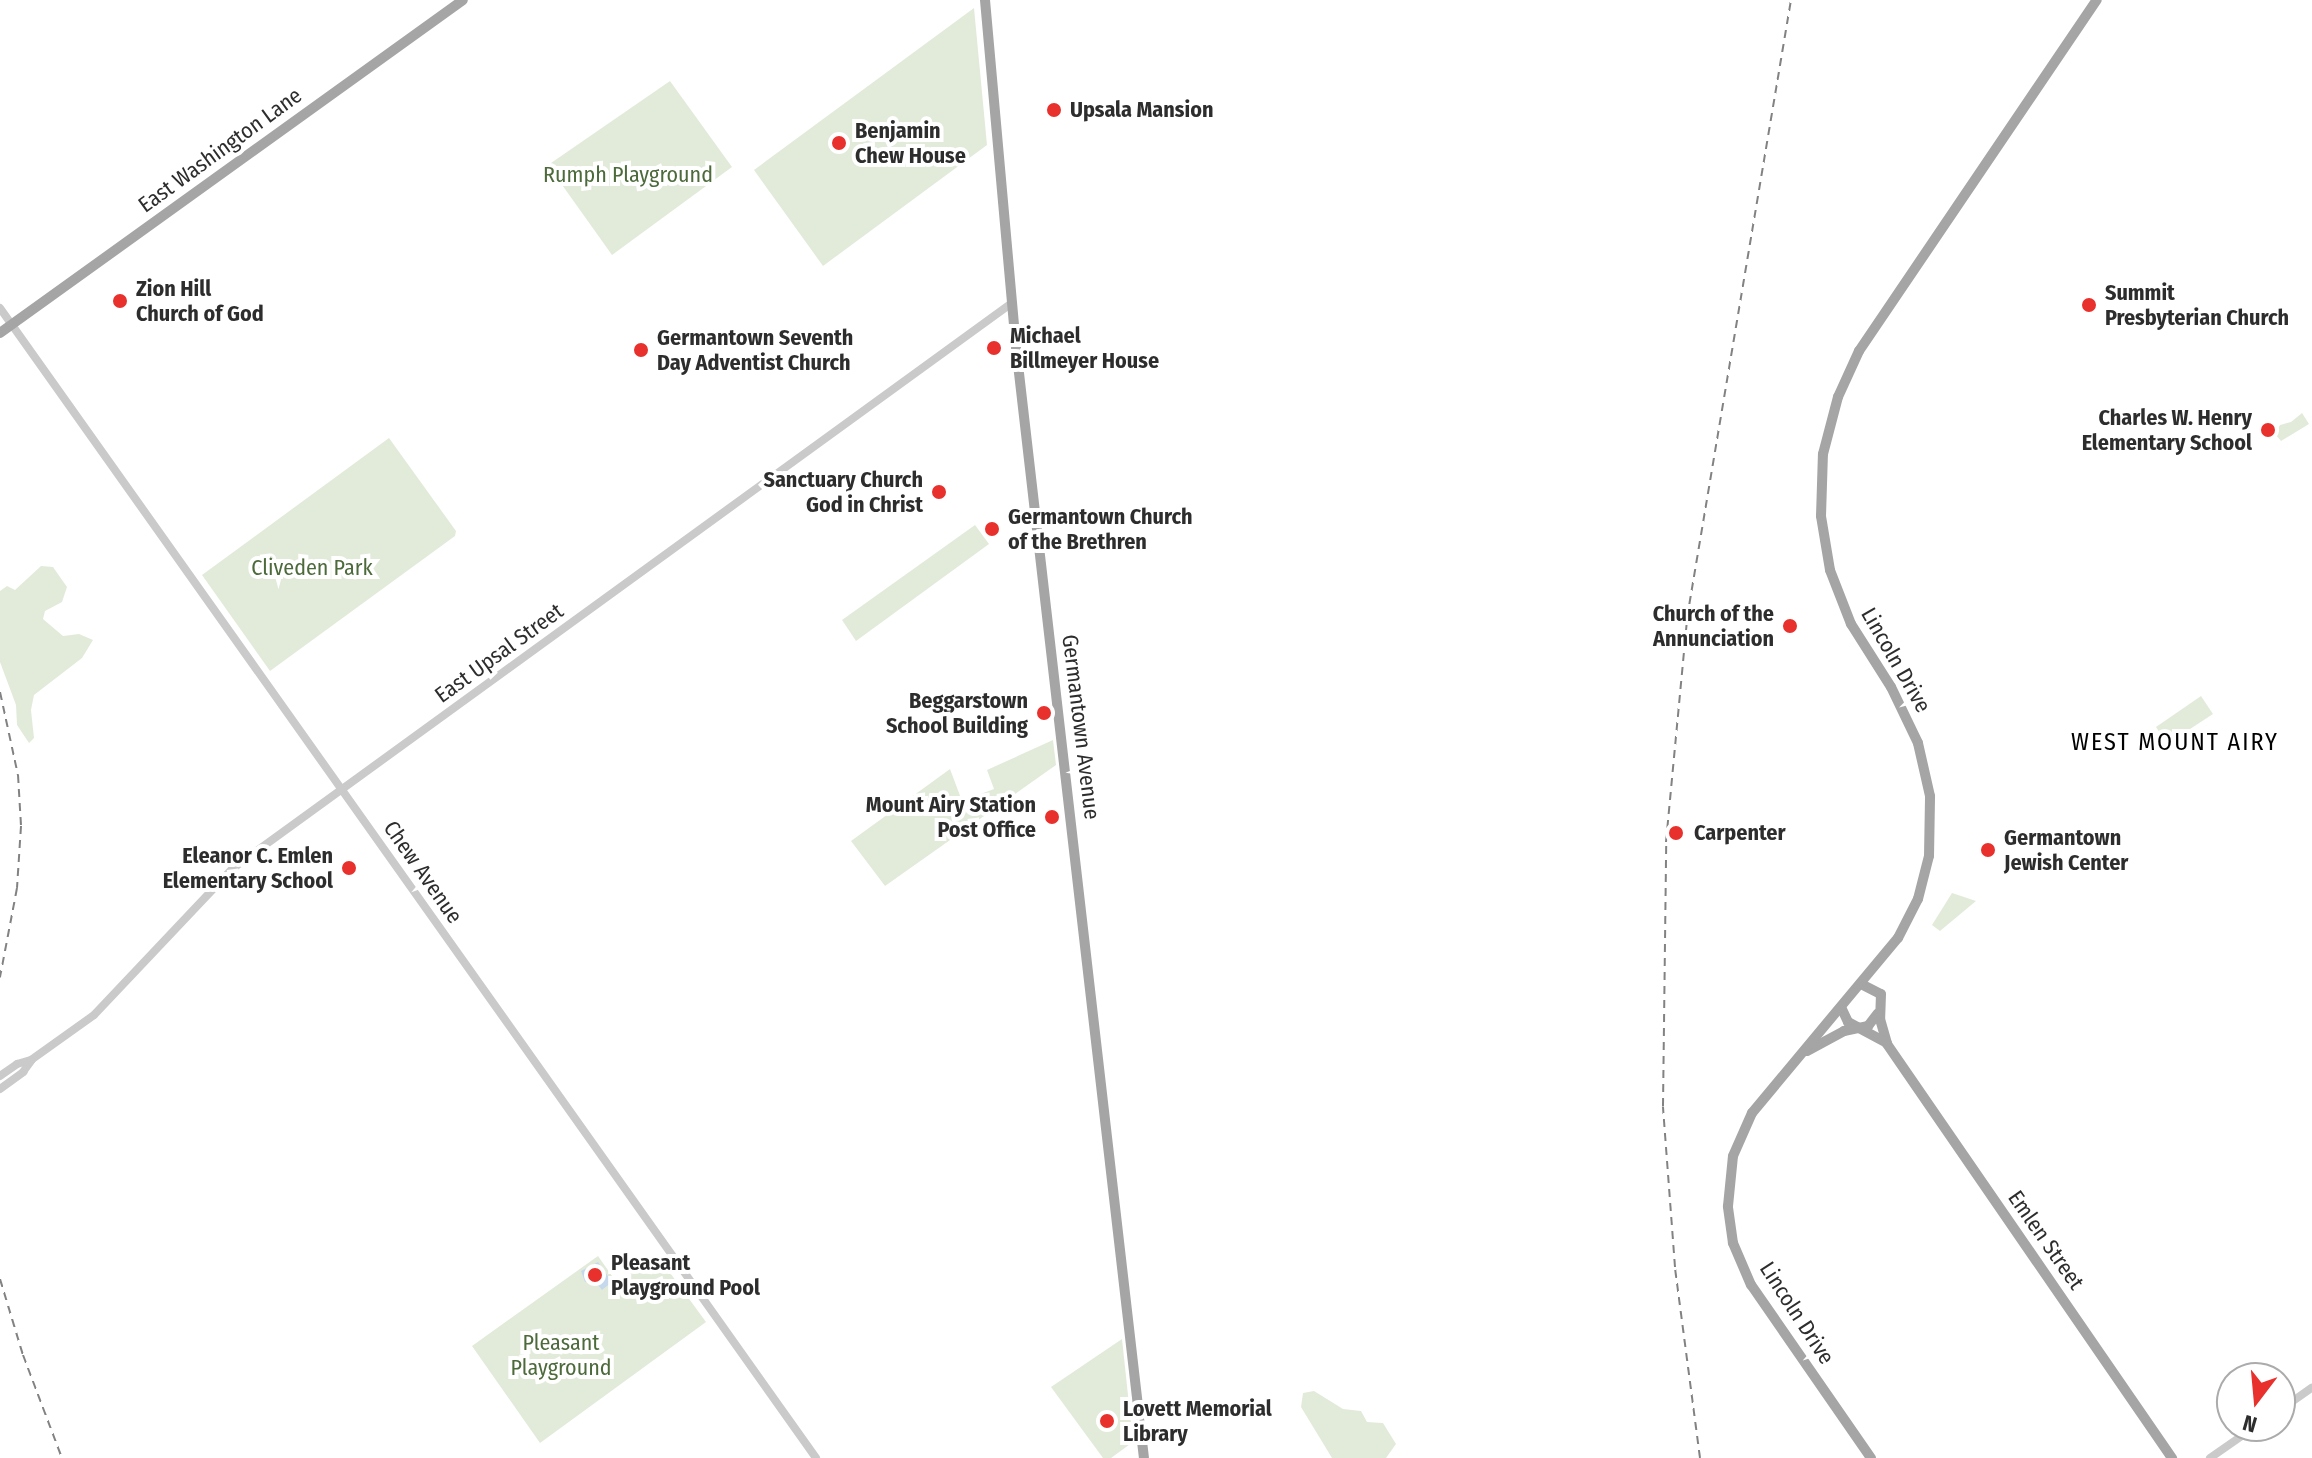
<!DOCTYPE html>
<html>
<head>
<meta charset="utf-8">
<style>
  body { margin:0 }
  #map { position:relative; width:2312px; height:1458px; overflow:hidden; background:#fff; font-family:"Fira Sans Condensed",sans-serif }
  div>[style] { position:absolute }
  .green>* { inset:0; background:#e2ebda }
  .water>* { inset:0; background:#c6d9ec }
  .minor>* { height:8px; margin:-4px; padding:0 4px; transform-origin:4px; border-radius:4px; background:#cacaca }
  .major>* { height:10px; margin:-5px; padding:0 5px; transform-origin:5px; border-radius:5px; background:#a5a5a5 }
  .rail>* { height:2px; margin-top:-1px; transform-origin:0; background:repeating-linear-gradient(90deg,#828282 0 8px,transparent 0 14px) }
  .dots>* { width:22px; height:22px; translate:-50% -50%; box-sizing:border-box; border:4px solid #fff; border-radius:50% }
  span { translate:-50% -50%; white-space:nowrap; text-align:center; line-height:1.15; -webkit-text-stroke:8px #fff; paint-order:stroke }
  .poi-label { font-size:22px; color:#2d2d2d; font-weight:700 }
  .left { translate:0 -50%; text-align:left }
  .right { translate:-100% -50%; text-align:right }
  .street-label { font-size:22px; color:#2d2d2d }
  .park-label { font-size:22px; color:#4c6a3a }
  .neighbourhood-label { font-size:24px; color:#000; letter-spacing:2px }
  .north { position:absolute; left:2216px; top:1362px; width:80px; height:80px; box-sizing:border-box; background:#fff; border:2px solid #ababab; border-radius:50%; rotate:196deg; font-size:22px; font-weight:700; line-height:32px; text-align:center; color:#2d2d2d }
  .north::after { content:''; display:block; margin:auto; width:28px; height:36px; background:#e8312c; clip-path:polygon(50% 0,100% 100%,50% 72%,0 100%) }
</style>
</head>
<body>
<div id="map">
  <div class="green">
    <div style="clip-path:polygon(974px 8px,987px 145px,823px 266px,754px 170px)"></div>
    <div style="clip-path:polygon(670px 81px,732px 167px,612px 255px,550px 168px,551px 163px)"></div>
    <div style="clip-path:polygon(2302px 413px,2309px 424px,2281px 441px,2275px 434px,2280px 425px,2291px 422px)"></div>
    <div style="clip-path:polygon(389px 438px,456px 531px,455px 536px,270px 671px,202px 575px)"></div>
    <div style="clip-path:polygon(975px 525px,989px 544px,856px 641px,842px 620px)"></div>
    <div style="clip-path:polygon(41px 566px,53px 567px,67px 587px,62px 602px,45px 611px,43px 619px,63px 636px,79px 634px,93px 640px,82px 658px,34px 695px,31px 710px,34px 738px,29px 743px,17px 725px,16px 705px,0 662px,0 591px,7px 586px,15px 590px)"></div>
    <div style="clip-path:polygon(2201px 696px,2213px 714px,2167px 744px,2156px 727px)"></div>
    <div style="clip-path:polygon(1053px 740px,1056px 765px,885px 886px,851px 841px,950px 769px,962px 801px,994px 789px,987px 770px)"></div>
    <div style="clip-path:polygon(1952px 893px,1976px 901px,1940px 931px,1932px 925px)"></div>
    <div style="clip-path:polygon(657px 1255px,706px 1322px,540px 1443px,472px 1346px,598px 1256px,617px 1283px)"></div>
    <div style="clip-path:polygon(1122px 1339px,1133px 1442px,1111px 1458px,1103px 1458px,1051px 1387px)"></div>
    <div style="clip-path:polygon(1314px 1391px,1343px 1409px,1361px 1411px,1367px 1422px,1383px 1423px,1396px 1444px,1386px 1458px,1332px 1458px,1301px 1407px,1303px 1393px)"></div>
  </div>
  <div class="water">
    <div style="clip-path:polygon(598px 1262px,612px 1282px,602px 1290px,594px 1280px,585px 1282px,581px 1271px)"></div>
  </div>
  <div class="minor">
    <div style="left:0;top:308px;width:1410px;rotate:54.64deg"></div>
    <div style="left:0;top:1076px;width:21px;rotate:-35deg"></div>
    <div style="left:17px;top:1064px;width:15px;rotate:-16deg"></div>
    <div style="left:31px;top:1060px;width:77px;rotate:-35.5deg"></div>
    <div style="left:94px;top:1015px;width:201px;rotate:-46.6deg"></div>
    <div style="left:232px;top:869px;width:964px;rotate:-35.97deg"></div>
    <div style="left:0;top:1089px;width:29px;rotate:-36deg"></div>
    <div style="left:23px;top:1072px;width:14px;rotate:-54deg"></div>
    <div style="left:2280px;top:1410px;width:39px;rotate:-35deg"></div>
    <div style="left:2210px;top:1458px;width:56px;rotate:-34.8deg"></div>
  </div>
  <div class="major">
    <div style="left:985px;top:0;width:348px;rotate:84.9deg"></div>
    <div style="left:1016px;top:347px;width:1118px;rotate:83.43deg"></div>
    <div style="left:0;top:333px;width:570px;rotate:-35.72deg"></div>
    <div style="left:1861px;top:984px;width:22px;rotate:27deg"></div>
    <div style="left:1881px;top:994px;width:25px;rotate:92deg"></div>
    <div style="left:1880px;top:1019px;width:26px;rotate:74deg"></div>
    <div style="left:1887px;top:1044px;width:503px;rotate:55.46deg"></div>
    <div style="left:1841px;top:1007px;width:17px;rotate:65deg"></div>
    <div style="left:1848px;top:1022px;width:44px;rotate:28.3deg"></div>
    <div style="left:1807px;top:1051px;width:42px;rotate:-28.4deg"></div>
    <div style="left:1844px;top:1031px;width:25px;rotate:-12deg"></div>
    <div style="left:1868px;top:1026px;width:16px;rotate:-52deg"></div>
    <div style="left:1871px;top:1458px;width:211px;rotate:-124.7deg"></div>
    <div style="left:1751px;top:1285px;width:46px;rotate:-113.2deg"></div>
    <div style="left:1733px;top:1243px;width:37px;rotate:-98deg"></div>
    <div style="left:1728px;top:1206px;width:50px;rotate:-84.3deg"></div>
    <div style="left:1733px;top:1156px;width:47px;rotate:-66.2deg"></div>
    <div style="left:1752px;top:1113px;width:228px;rotate:-50.2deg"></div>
    <div style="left:1898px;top:938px;width:44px;rotate:-62.9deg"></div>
    <div style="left:1918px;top:899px;width:44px;rotate:-75.7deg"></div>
    <div style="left:1929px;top:856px;width:60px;rotate:-89deg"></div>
    <div style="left:1930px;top:796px;width:54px;rotate:-102.8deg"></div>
    <div style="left:1918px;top:743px;width:62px;rotate:-115.7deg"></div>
    <div style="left:1891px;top:687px;width:75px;rotate:-122.4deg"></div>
    <div style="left:1851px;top:624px;width:58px;rotate:-111.3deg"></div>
    <div style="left:1830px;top:570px;width:55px;rotate:-99.5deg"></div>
    <div style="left:1821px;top:516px;width:62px;rotate:-88.2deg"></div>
    <div style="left:1823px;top:454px;width:59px;rotate:-75.3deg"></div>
    <div style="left:1838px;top:397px;width:51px;rotate:-65.5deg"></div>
    <div style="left:1859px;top:351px;width:424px;rotate:-55.9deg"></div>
  </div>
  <div class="rail">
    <div style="left:0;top:692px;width:85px;rotate:77.8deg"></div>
    <div style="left:18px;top:775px;width:51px;rotate:86.6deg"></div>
    <div style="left:21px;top:826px;width:62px;rotate:93.7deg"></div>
    <div style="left:17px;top:888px;width:91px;rotate:100.8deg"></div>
    <div style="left:0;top:1279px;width:79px;rotate:73.2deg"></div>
    <div style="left:23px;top:1355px;width:110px;rotate:69.3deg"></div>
    <div style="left:1700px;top:1458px;width:193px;rotate:-97.5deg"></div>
    <div style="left:1675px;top:1267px;width:161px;rotate:-94.3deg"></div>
    <div style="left:1663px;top:1106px;width:264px;rotate:-89.3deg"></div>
    <div style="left:1666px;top:842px;width:225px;rotate:-84.6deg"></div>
    <div style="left:1687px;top:618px;width:627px;rotate:-80.45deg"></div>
  </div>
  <div class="dots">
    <div style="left:1054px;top:110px;background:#e8312c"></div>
    <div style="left:839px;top:143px;background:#e8312c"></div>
    <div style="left:120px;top:301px;background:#e8312c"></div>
    <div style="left:2089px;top:305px;background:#e8312c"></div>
    <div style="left:994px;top:348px;background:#e8312c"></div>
    <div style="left:641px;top:350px;background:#e8312c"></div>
    <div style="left:2268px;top:430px;background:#e8312c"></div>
    <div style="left:939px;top:492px;background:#e8312c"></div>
    <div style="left:992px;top:529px;background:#e8312c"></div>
    <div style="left:1790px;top:626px;background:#e8312c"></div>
    <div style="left:1044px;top:713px;background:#e8312c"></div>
    <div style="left:1052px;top:817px;background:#e8312c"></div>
    <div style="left:1676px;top:833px;background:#e8312c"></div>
    <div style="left:1988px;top:850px;background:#e8312c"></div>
    <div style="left:349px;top:868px;background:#e8312c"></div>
    <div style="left:595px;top:1275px;background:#e8312c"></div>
    <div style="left:1107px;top:1421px;background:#e8312c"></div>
  </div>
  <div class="poi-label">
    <span class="left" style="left:1070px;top:110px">Upsala Mansion</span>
    <span class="left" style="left:855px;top:143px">Benjamin<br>Chew House</span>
    <span class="left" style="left:136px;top:301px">Zion Hill<br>Church of God</span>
    <span class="left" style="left:2105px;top:305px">Summit<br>Presbyterian Church</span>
    <span class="left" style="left:1010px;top:348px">Michael<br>Billmeyer House</span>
    <span class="left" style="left:657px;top:350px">Germantown Seventh<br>Day Adventist Church</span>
    <span class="right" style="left:2252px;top:430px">Charles W. Henry<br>Elementary School</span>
    <span class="right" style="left:923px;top:492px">Sanctuary Church<br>God in Christ</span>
    <span class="left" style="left:1008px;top:529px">Germantown Church<br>of the Brethren</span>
    <span class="right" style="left:1774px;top:626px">Church of the<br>Annunciation</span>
    <span class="right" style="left:1028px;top:713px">Beggarstown<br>School Building</span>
    <span class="right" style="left:1036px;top:817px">Mount Airy Station<br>Post Office</span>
    <span class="left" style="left:1694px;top:833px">Carpenter</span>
    <span class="left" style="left:2004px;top:850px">Germantown<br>Jewish Center</span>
    <span class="right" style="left:333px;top:868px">Eleanor C. Emlen<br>Elementary School</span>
    <span class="left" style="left:611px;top:1275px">Pleasant<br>Playground Pool</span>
    <span class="left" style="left:1123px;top:1421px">Lovett Memorial<br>Library</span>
  </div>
  <div class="street-label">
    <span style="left:220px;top:150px;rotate:-36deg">East Washington Lane</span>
    <span style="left:499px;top:653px;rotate:-36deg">East Upsal Street</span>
    <span style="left:1896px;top:660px;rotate:60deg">Lincoln Drive</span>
    <span style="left:1081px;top:727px;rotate:83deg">Germantown Avenue</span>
    <span style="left:423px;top:872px;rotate:55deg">Chew Avenue</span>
    <span style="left:2046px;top:1240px;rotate:55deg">Emlen Street</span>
    <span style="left:1797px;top:1313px;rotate:57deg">Lincoln Drive</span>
  </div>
  <div class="park-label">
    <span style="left:628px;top:175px">Rumph Playground</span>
    <span style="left:312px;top:568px">Cliveden Park</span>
    <span style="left:561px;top:1355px">Pleasant<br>Playground</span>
  </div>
  <div class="neighbourhood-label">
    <span style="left:2175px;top:743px">WEST MOUNT AIRY</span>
  </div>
  <div class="north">N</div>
</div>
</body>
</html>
